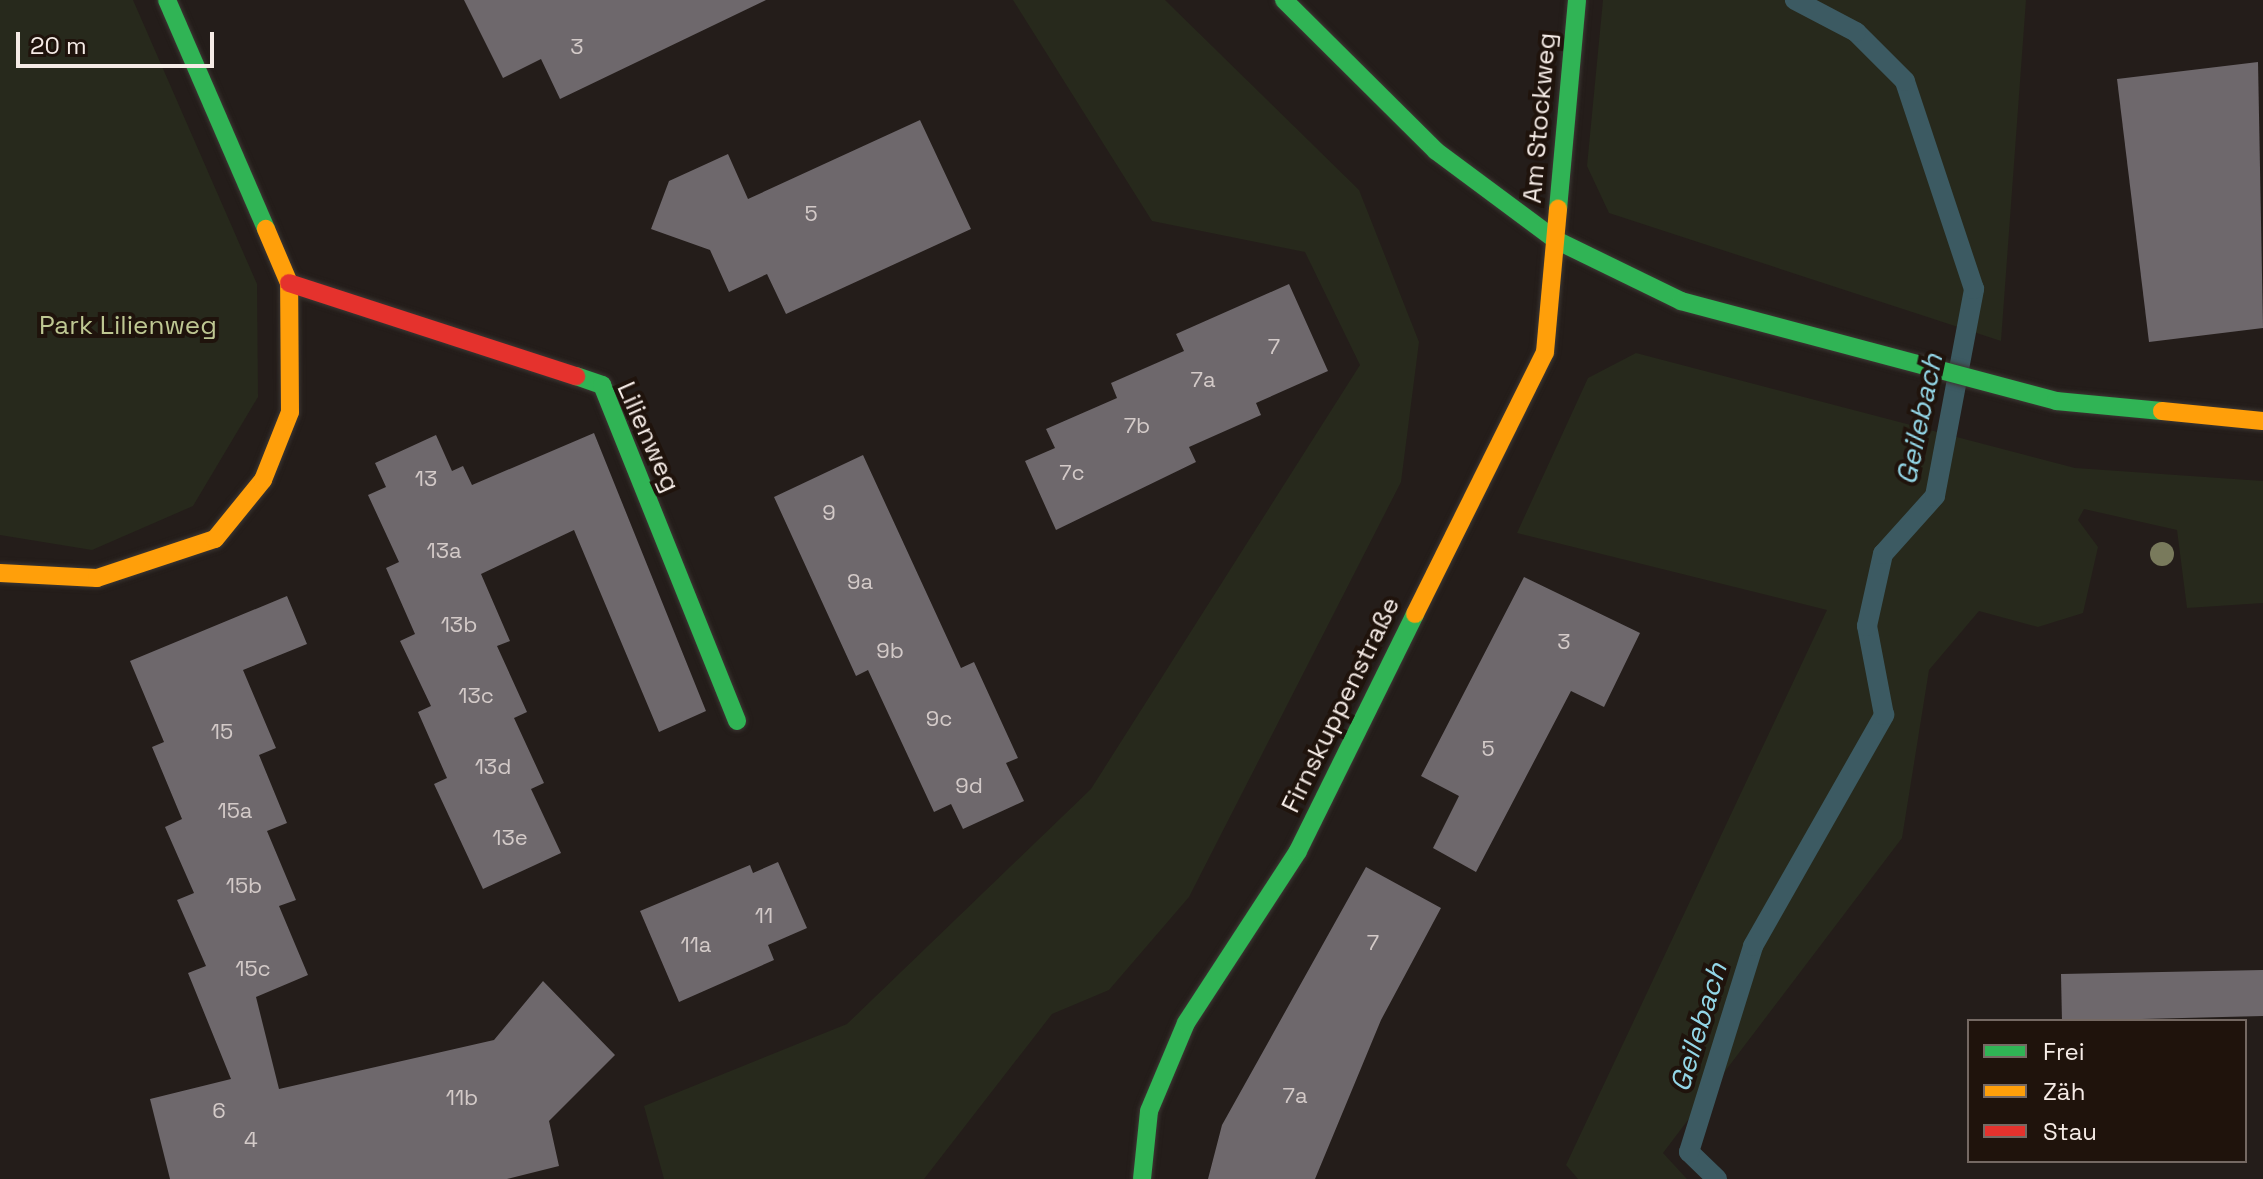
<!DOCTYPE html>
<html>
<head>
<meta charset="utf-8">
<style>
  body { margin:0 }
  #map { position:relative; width:2263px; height:1179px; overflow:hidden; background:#241d1a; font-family:"Space Grotesk",sans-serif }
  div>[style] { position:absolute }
  .green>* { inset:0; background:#27291c }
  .stream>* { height:20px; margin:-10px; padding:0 10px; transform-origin:10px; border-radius:10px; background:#3c5a62 }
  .building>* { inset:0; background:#6e686c }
  .roads { filter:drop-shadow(0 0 2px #3c3733) drop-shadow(0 0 2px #3c3733) }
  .fast>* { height:18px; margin:-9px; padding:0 9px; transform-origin:9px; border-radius:9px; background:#30b455 }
  .slow>* { height:18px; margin:-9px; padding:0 9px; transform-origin:9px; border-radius:9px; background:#ff9f0a }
  .jam>* { height:18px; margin:-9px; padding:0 9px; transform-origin:9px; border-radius:9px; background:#e5322d }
  .trees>* { width:24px; height:24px; margin:-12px; border-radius:50%; background:#797a5c }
  span { translate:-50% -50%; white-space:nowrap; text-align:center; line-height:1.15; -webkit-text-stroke:8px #1f130c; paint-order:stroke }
  .number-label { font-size:22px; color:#d3cac8 }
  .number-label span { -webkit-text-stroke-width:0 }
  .street-label { font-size:26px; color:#f5ebe6 }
  .park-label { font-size:26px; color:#bec792 }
  .water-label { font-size:28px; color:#93d6e7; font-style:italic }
  .legend { position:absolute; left:1967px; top:1019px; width:280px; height:144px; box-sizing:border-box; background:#1f130c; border:2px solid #756963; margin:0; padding:10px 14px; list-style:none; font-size:24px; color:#f5ebe6 }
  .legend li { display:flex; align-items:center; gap:16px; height:40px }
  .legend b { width:40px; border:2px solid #756963 }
  .scale { position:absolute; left:16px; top:32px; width:198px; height:36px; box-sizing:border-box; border:4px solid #f5ebe6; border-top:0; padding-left:10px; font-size:24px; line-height:28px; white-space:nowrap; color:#f5ebe6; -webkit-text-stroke:6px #1f130c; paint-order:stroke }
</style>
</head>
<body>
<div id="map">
  <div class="green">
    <div style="clip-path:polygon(0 0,133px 0,257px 284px,258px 397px,193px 506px,92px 550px,0 535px)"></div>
    <div style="clip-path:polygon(1013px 0,1165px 0,1359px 190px,1419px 342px,1401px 482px,1189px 897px,1109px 990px,1052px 1014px,924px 1179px,664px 1179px,644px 1106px,847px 1024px,1091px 789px,1360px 365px,1305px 252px,1152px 221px)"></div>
    <div style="clip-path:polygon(1603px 0,2026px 0,2001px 341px,1609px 213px,1587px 166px)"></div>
    <div style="clip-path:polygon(1636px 353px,2075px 468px,2263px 481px,2263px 603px,2187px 608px,2177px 530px,2084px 509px,2078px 520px,2098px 547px,2083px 613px,2038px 627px,1979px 611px,1929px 670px,1902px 838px,1663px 1153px,1687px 1179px,1578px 1179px,1566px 1165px,1827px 610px,1517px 533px,1588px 378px)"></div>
  </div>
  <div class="stream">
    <div style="left:1717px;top:1179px;width:39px;rotate:-136deg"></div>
    <div style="left:1689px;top:1152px;width:216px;rotate:-72.7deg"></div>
    <div style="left:1753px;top:946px;width:266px;rotate:-60.4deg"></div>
    <div style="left:1884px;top:715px;width:91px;rotate:-100.8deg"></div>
    <div style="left:1867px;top:626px;width:74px;rotate:-77.5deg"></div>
    <div style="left:1883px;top:554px;width:78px;rotate:-48.1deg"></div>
    <div style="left:1935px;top:496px;width:211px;rotate:-79.3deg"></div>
    <div style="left:1974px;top:289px;width:219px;rotate:-108.4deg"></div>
    <div style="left:1905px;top:81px;width:69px;rotate:-135deg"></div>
    <div style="left:1856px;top:32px;width:69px;rotate:-152.3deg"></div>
  </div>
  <div class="building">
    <div style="clip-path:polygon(464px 0,766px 0,560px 99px,541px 59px,503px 78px)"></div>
    <div style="clip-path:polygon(2258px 62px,2263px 328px,2149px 342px,2117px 79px)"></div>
    <div style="clip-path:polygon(920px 120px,971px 229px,786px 314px,767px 274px,729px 292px,710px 250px,651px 229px,669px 181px,728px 154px,748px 199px)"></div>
    <div style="clip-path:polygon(1289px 284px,1328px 371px,1256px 403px,1261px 415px,1189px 447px,1196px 462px,1056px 530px,1025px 461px,1055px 448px,1046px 429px,1117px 398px,1111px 383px,1184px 351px,1176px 334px)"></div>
    <div style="clip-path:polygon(594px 433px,706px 711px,659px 732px,574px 530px,481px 574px,510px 641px,497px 646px,527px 712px,514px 718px,544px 783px,531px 789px,561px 853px,483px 889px,434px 784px,447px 778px,418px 712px,431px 706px,400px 641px,415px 634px,386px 568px,399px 562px,368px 495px,386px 487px,375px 463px,436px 435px,452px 471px,463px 466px,472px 485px)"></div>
    <div style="clip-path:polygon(863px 455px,961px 668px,974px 662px,1018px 758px,1006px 763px,1024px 801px,963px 829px,951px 804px,934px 812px,868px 670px,856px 676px,774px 497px)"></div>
    <div style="clip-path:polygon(1524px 577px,1640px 633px,1604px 707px,1571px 691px,1476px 872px,1433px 848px,1459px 796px,1421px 776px)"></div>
    <div style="clip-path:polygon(287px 596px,307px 644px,243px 670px,276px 748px,259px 755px,287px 823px,267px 831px,296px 900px,279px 906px,308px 975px,256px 997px,279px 1089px,494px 1040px,543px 981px,615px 1055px,549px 1121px,559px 1166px,507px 1179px,170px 1179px,150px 1099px,231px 1079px,188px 973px,206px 966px,177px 900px,194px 893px,165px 827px,182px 819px,152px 747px,164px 742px,130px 661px)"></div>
    <div style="clip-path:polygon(778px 862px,807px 928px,768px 945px,774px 960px,679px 1002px,640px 911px,750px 865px,753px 873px)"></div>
    <div style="clip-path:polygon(1366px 867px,1441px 908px,1381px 1020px,1315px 1179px,1208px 1179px,1222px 1125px)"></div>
    <div style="clip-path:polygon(2263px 970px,2263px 1016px,2062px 1021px,2061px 974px)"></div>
  </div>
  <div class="roads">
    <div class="fast">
      <div style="left:167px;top:0;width:249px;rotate:66.6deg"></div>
      <div style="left:1284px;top:0;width:214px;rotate:44.8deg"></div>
      <div style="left:1436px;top:151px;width:149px;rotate:36.6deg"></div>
      <div style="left:1556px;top:240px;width:139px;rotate:26deg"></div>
      <div style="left:1681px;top:301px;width:388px;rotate:14.9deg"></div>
      <div style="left:2056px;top:401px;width:106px;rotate:5.4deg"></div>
      <div style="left:1558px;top:209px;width:210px;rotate:-84.8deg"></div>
      <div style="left:576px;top:376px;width:28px;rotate:19deg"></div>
      <div style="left:602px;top:385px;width:362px;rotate:68.1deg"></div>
      <div style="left:1142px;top:1179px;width:68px;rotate:-84.1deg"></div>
      <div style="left:1149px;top:1111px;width:95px;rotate:-67.2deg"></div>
      <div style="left:1186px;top:1023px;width:205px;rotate:-56.9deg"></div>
      <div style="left:1298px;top:851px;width:264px;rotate:-63.7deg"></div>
    </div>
    <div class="slow">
      <div style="left:2162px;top:411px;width:101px;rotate:5.7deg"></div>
      <div style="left:0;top:573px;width:97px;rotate:3deg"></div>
      <div style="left:97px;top:578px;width:124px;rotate:-18.3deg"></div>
      <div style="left:215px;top:539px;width:76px;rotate:-50.9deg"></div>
      <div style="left:263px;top:480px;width:73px;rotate:-68.3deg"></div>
      <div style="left:290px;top:412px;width:129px;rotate:-90.4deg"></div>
      <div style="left:289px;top:283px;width:59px;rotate:-113.1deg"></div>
      <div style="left:1415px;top:614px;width:292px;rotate:-63.6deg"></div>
      <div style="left:1545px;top:352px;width:144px;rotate:-84.8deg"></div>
    </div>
    <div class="jam">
      <div style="left:289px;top:283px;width:302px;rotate:18deg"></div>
    </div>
  </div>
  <div class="trees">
    <div style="left:2162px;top:554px"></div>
  </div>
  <div class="number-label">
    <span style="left:577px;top:47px">3</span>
    <span style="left:811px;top:214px">5</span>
    <span style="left:1274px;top:347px">7</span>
    <span style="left:1203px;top:380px">7a</span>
    <span style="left:1137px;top:426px">7b</span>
    <span style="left:1072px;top:473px">7c</span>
    <span style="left:426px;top:479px">13</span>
    <span style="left:829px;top:513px">9</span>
    <span style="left:444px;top:551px">13a</span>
    <span style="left:860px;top:582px">9a</span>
    <span style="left:459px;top:625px">13b</span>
    <span style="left:1564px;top:642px">3</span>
    <span style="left:890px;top:651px">9b</span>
    <span style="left:476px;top:696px">13c</span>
    <span style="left:939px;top:719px">9c</span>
    <span style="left:222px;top:732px">15</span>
    <span style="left:1488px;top:749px">5</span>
    <span style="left:493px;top:767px">13d</span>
    <span style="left:969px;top:786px">9d</span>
    <span style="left:235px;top:811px">15a</span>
    <span style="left:510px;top:838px">13e</span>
    <span style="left:244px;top:886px">15b</span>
    <span style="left:764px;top:916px">11</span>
    <span style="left:1373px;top:943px">7</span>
    <span style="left:696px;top:945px">11a</span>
    <span style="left:253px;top:969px">15c</span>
    <span style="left:1295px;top:1096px">7a</span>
    <span style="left:462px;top:1098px">11b</span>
    <span style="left:219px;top:1111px">6</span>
    <span style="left:251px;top:1140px">4</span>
  </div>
  <div class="street-label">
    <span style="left:1540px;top:118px;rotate:-85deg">Am Stockweg</span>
    <span style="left:648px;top:437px;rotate:66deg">Lilienweg</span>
    <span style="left:1341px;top:705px;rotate:-64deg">Firnskuppenstraße</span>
  </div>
  <div class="park-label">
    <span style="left:128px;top:326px">Park Lilienweg</span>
  </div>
  <div class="water-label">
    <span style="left:1919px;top:419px;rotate:-78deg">Geilebach</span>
    <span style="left:1698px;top:1027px;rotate:-73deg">Geilebach</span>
  </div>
  <ul class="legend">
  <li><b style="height:10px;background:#30b455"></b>Frei</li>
  <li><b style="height:10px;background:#ff9f0a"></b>Zäh</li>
  <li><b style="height:10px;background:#e5322d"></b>Stau</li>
  </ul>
  <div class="scale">20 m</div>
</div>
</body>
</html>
